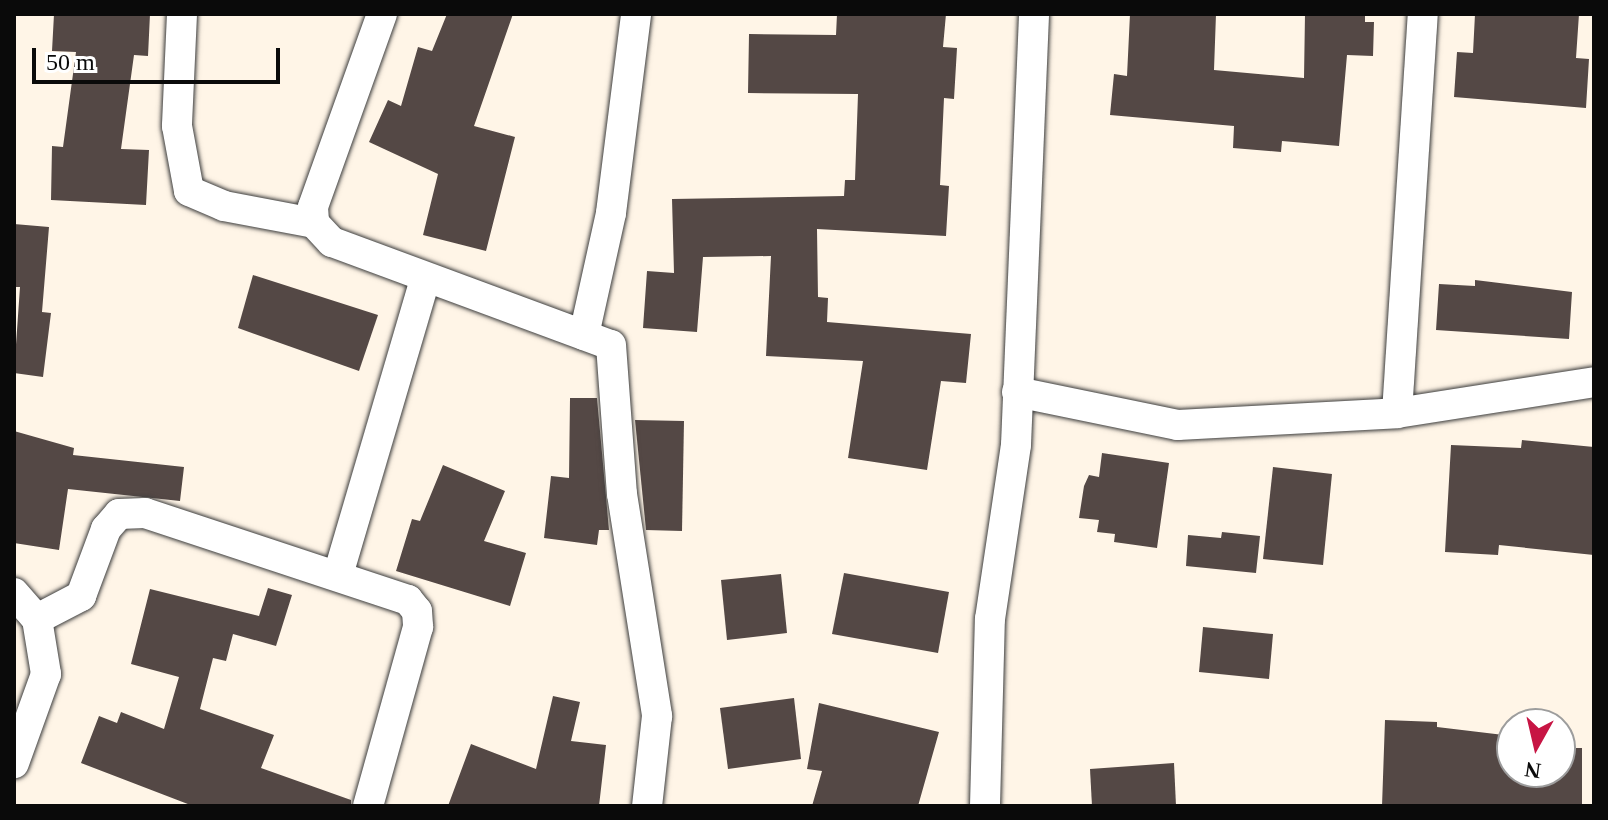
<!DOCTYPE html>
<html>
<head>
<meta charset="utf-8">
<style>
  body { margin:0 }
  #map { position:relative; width:1608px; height:820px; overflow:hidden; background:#fff5e7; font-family:Georgia,serif }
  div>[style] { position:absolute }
  .building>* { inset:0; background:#544845 }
  .roads { filter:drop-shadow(0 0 2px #3d3d3d) drop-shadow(0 0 2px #3d3d3d) }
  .street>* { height:30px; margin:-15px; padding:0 15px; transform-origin:15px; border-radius:15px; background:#fff }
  span { translate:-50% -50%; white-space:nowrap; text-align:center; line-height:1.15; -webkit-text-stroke:8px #fff; paint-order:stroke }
  .frame { position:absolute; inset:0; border:16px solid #0a0a0a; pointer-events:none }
  .north { position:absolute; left:1496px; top:708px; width:80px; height:80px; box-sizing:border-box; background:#fff; border:2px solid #9d9d9d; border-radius:50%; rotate:188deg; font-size:22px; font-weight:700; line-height:32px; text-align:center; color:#0a0a0a }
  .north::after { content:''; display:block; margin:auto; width:28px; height:36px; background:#c71544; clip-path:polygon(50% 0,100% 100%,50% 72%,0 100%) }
  .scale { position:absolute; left:32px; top:48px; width:248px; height:36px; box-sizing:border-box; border:4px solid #0a0a0a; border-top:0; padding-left:10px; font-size:24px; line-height:28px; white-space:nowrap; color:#0a0a0a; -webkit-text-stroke:6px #fff; paint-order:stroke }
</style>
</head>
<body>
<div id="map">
  <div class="building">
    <div style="clip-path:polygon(54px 14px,150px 14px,148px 56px,134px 55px,121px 149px,149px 150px,146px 205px,51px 200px,52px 146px,63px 147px,76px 52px,52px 51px)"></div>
    <div style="clip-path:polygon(447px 14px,513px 14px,474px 126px,515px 137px,486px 251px,423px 235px,438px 174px,369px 142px,388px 100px,401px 106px,418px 47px,432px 51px)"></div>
    <div style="clip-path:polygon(837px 14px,946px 14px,943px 47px,957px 48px,954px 99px,944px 98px,940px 185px,949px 186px,946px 236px,817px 229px,818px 297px,828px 298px,827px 322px,971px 334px,966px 383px,941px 381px,927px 470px,848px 458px,863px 361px,766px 356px,771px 256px,703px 257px,697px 332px,643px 328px,647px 271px,674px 273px,672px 199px,844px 196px,845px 180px,855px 180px,858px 94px,748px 93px,749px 34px,836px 35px)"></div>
    <div style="clip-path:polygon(1130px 14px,1216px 14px,1214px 70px,1304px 78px,1305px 14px,1365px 14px,1365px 22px,1374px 22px,1373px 56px,1347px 55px,1339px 146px,1282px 141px,1281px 152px,1233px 148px,1234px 126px,1110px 115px,1114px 74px,1127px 76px)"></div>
    <div style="clip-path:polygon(1475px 14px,1579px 14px,1576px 58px,1589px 59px,1586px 108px,1454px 97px,1457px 52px,1473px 53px)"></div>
    <div style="clip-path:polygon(14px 224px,49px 227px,42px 312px,51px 313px,43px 377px,14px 373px,20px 287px,14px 287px)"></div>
    <div style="clip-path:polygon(253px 275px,378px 315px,359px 371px,238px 328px)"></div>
    <div style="clip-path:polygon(1475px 280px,1572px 292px,1569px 339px,1436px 330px,1439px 284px,1475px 286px)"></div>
    <div style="clip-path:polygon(570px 398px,597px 398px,609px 530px,599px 530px,597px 545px,544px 538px,551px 476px,569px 478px)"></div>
    <div style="clip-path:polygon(635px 420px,684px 421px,682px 531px,646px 530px)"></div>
    <div style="clip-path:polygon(14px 431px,74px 448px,73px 455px,184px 467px,180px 501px,68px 489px,59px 550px,14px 543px)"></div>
    <div style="clip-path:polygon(1522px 440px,1594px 447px,1594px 555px,1499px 545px,1498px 555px,1445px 552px,1451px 445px,1521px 448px)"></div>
    <div style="clip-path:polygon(1102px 453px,1169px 463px,1157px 548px,1114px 542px,1115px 534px,1097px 532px,1099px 520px,1079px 518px,1084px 486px,1089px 475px,1099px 477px)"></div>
    <div style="clip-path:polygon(443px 465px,505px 491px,484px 541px,526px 553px,510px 606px,396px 571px,412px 519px,420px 521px)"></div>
    <div style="clip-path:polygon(1273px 467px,1332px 474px,1323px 565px,1263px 559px)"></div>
    <div style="clip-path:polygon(1222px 532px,1260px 536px,1256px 573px,1186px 566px,1188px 535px,1221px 538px)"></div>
    <div style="clip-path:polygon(844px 573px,949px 592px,938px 653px,832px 634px)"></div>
    <div style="clip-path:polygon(781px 574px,787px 633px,727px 640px,721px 580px)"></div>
    <div style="clip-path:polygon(268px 588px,292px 595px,276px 646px,233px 634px,226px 661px,213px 658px,200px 709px,274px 735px,261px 768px,351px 800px,351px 806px,193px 806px,81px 763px,99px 716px,117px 723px,121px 712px,164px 729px,179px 677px,131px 664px,150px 589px,259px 616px)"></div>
    <div style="clip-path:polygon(1203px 627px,1273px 634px,1269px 679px,1199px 672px)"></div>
    <div style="clip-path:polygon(553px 696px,580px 702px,571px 741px,606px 745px,599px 806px,448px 806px,471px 744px,536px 769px)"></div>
    <div style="clip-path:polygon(794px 698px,801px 759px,728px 769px,720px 708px)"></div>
    <div style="clip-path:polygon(819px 703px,939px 732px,918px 806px,812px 806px,822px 771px,807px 769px)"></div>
    <div style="clip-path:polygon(1385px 720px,1437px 722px,1437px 727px,1512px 736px,1512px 772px,1560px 772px,1560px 748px,1582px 748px,1582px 806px,1382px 806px)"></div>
    <div style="clip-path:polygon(1174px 763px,1176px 806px,1092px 806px,1090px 769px)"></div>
  </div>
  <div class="roads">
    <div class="street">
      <div style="left:182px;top:14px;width:112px;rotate:92.6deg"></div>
      <div style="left:177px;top:126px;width:66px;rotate:79.5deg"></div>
      <div style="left:189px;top:191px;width:38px;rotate:23deg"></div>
      <div style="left:224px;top:206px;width:92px;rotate:10.7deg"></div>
      <div style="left:382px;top:14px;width:205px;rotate:109.7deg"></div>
      <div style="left:313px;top:207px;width:16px;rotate:86deg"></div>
      <div style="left:314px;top:223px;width:26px;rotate:47deg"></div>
      <div style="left:332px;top:242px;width:297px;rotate:20.3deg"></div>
      <div style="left:611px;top:345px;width:149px;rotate:85.8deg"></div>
      <div style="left:622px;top:494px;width:225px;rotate:81deg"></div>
      <div style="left:657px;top:716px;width:91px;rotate:96.3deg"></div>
      <div style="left:584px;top:335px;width:125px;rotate:-77.5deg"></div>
      <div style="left:611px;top:213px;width:201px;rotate:-82.8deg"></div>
      <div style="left:1017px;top:392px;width:164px;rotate:11.6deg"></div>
      <div style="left:1178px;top:425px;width:219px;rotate:-3.1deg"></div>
      <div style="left:1397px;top:413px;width:199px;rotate:-8.9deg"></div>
      <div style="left:1397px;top:413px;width:400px;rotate:-86.3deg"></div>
      <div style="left:338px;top:575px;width:309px;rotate:-73.6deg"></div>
      <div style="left:14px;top:593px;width:35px;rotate:49deg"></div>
      <div style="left:37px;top:619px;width:56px;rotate:80.7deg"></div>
      <div style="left:46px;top:674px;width:95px;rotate:109.8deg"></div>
      <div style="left:37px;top:619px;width:50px;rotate:-27.6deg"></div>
      <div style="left:81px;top:596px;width:72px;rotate:-69.5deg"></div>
      <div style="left:106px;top:529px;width:20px;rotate:-49deg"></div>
      <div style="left:119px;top:514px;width:26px;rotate:-2deg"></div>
      <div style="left:145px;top:513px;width:277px;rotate:18.3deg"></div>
      <div style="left:408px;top:600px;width:14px;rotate:51deg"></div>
      <div style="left:417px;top:611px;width:16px;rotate:86deg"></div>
      <div style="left:418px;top:627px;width:186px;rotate:105.6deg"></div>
      <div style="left:985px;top:806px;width:187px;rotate:-88.5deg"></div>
      <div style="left:990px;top:619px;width:176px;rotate:-81.5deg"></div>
      <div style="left:1016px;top:445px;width:431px;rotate:-87.6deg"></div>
    </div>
  </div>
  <div class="frame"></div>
  <div class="north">N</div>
  <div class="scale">50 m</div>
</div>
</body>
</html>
